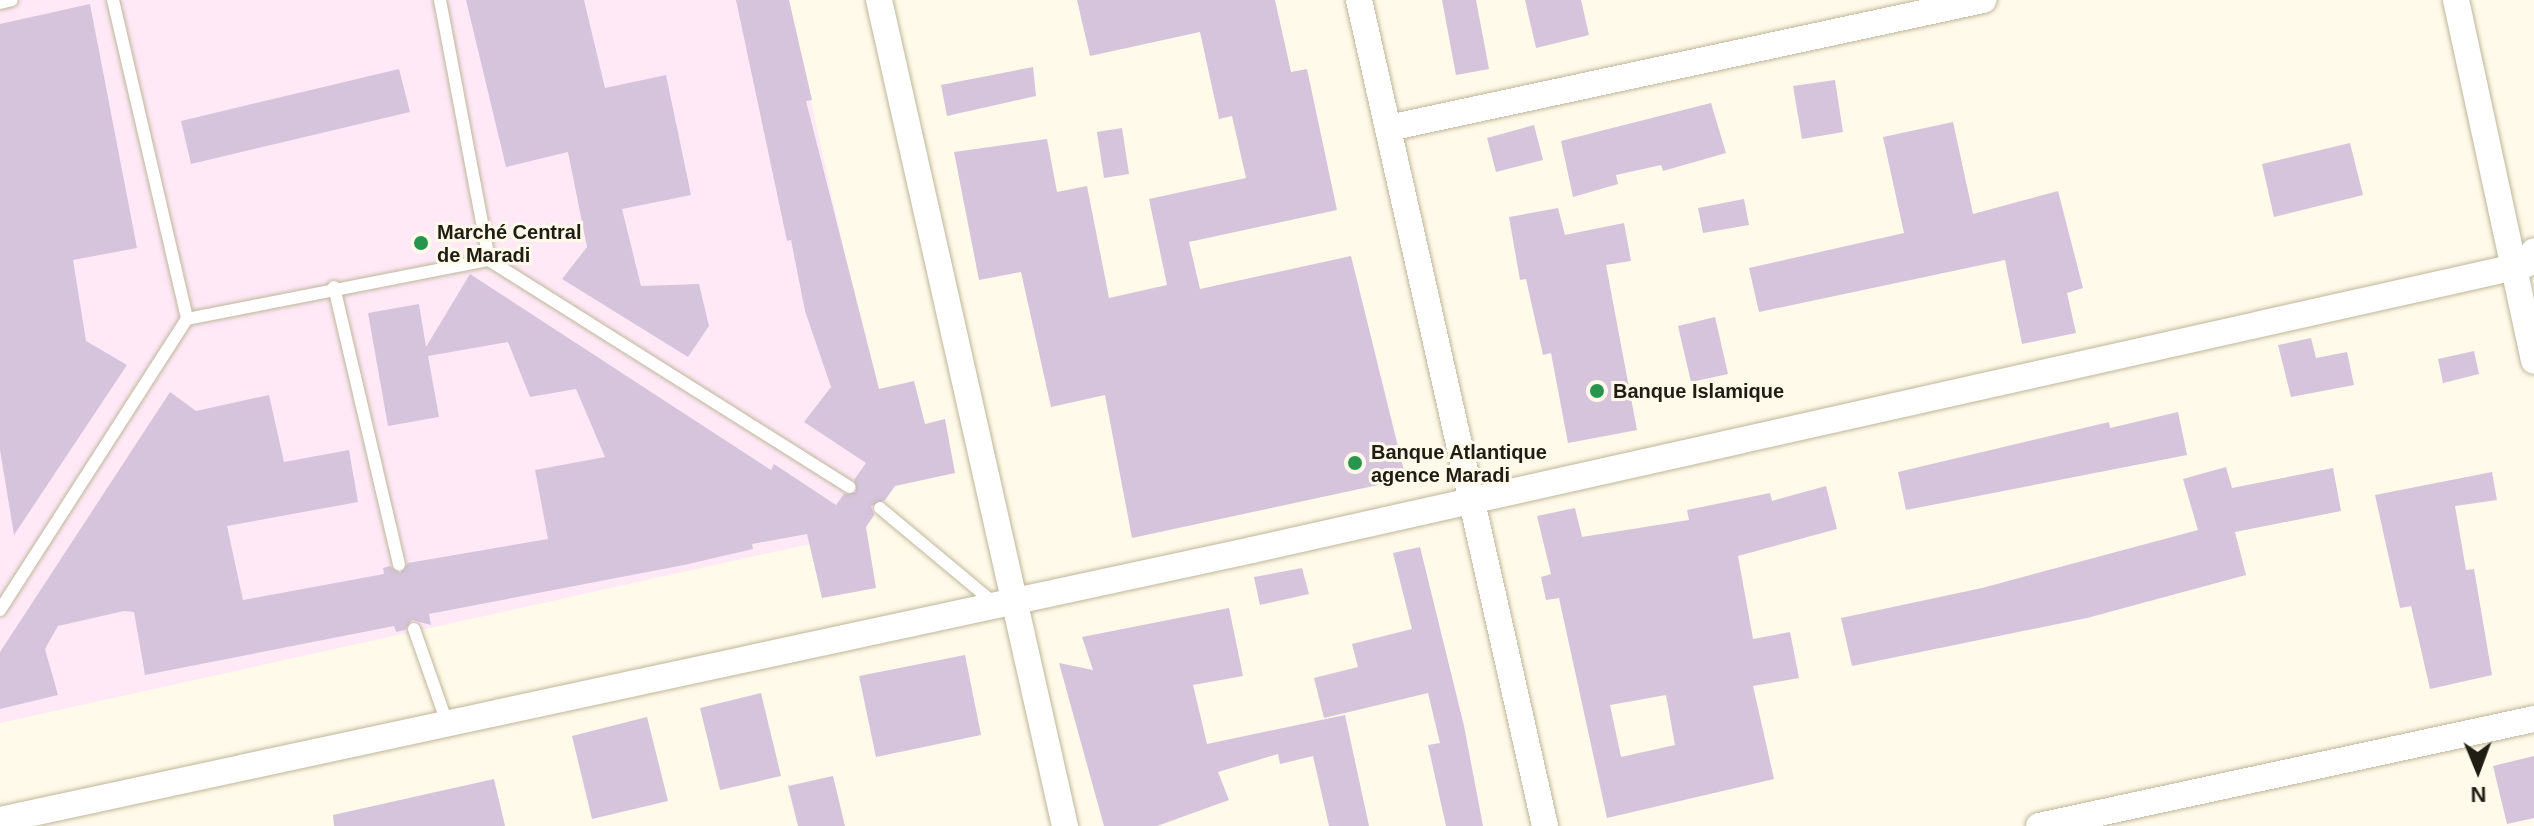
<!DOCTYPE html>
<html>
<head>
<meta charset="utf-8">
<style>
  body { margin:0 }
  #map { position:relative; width:2534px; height:826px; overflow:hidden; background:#fffae9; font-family:Arial,sans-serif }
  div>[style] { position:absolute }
  .commercial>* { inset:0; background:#ffe9f7 }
  .building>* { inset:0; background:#d5c4dc }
  .roads { filter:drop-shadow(0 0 2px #beb69c) drop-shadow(0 0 2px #beb69c) }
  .service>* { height:12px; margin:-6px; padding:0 6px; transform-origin:6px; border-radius:6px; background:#fff }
  .minor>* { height:26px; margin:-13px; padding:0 13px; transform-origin:13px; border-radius:13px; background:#fff }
  .dots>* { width:22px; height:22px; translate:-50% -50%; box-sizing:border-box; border:4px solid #fffae9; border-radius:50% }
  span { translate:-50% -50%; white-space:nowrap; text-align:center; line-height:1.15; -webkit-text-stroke:6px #fffae9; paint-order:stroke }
  .poi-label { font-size:20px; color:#201e14; font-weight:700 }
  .left { translate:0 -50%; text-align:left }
  .north { position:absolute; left:2438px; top:730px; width:80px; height:80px; -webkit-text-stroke:6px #fffae9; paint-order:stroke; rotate:179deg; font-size:22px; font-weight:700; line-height:32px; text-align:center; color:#201e14 }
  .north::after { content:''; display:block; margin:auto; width:28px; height:36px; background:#201e14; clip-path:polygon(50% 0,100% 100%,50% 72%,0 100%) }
</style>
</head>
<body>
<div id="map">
  <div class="commercial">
    <div style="clip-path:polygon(0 0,789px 0,895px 486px,866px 527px,855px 534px,0 723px)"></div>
  </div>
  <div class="building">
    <div style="clip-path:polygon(466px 0,584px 0,605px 88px,666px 75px,691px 195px,622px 209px,641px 286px,699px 284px,709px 326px,688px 357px,562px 279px,587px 247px,568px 152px,506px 167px)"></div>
    <div style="clip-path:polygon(736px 0,789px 0,812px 100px,806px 101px,879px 389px,914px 381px,925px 424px,945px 419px,955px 473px,895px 486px,885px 500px,871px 506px,874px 515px,866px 527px,876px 588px,822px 598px,807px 534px,752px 544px,753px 549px,684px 565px,429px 614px,431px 625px,412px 620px,405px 630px,396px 632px,394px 626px,145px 675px,134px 612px,124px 611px,58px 626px,45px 649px,58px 695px,0 709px,0 652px,170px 392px,196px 411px,269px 395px,284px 462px,349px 450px,358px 502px,227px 526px,243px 600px,384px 574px,383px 568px,390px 566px,400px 573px,408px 563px,548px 539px,535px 470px,605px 457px,576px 389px,530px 397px,508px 342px,428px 356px,439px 417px,388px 426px,368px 313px,419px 304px,426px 347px,470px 274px,771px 470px,774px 464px,836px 505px,844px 494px,856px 492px,854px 480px,866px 463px,804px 422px,831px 387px,805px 311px,791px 240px,787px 241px)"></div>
    <div style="clip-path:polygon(1077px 0,1275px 0,1291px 72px,1307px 69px,1337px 210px,1189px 242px,1200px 289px,1351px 256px,1406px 479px,1132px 538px,1105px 395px,1051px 407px,1021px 272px,979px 280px,954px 152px,1047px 139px,1057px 192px,1087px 186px,1109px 298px,1167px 285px,1149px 199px,1246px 178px,1232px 116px,1219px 119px,1200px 32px,1090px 56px)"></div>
    <div style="clip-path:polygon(1442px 0,1476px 0,1489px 69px,1456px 75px)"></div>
    <div style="clip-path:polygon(1525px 0,1581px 0,1589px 35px,1536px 48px)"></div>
    <div style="clip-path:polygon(90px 4px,137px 248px,73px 260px,86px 341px,127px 365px,14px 535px,0 450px,0 24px)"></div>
    <div style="clip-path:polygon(1033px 67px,1036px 96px,947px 116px,941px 85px)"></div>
    <div style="clip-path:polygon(399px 69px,410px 112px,191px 164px,181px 121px)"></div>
    <div style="clip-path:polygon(1835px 80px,1843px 132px,1802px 139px,1793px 86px)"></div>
    <div style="clip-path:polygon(1711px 103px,1726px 153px,1663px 171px,1661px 165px,1616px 175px,1618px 184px,1573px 197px,1561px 141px)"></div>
    <div style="clip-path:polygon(1953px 122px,1973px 214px,2058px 191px,2083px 288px,2067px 293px,2076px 333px,2022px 344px,2005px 260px,1759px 312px,1749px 268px,1904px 233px,1883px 137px)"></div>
    <div style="clip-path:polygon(1534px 125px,1543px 160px,1496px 172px,1487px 138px)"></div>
    <div style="clip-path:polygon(1122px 128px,1129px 174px,1104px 178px,1097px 132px)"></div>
    <div style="clip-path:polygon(2350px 143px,2363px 195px,2274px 217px,2262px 164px)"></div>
    <div style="clip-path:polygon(1744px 199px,1749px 225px,1703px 233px,1698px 208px)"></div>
    <div style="clip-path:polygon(1558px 208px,1565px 235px,1624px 223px,1631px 261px,1606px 265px,1637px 430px,1568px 443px,1551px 353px,1543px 355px,1526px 279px,1520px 280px,1509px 217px)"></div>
    <div style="clip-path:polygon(1715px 317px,1728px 374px,1691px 382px,1678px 326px)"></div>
    <div style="clip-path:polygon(2311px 338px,2316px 358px,2347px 352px,2354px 385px,2291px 397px,2278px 345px)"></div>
    <div style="clip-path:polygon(2474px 351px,2479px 374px,2443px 383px,2438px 359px)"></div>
    <div style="clip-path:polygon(2178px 412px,2187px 455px,1906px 510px,1898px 472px,2109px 422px,2110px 428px)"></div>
    <div style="clip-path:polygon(2226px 467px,2232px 488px,2333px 468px,2341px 511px,2235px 532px,2246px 575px,2087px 618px,1852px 666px,1841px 618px,1982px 588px,2198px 530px,2183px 479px)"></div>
    <div style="clip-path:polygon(2492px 472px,2497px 500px,2455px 506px,2466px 570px,2474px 569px,2492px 675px,2430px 689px,2411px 606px,2400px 608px,2375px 495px)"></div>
    <div style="clip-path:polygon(evenodd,1826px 486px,1837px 529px,1738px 556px,1753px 639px,1790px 632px,1799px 678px,1753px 686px,1774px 779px,1607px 818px,1559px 598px,1546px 600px,1541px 577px,1551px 574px,1537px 516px,1575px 508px,1582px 537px,1689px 520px,1687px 510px,1770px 493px,1772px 501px,1826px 486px,1666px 695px,1675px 745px,1621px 757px,1610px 705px,1666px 695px)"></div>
    <div style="clip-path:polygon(1420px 547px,1464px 726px,1483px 826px,1446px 826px,1428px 745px,1440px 743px,1428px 693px,1324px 718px,1314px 678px,1358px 667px,1352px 644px,1412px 629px,1393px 553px)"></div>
    <div style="clip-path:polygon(1302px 568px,1309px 594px,1260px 605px,1254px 577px)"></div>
    <div style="clip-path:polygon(1229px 608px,1243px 676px,1193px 685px,1207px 744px,1345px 715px,1369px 826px,1329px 826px,1313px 756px,1280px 764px,1278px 754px,1218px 772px,1229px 800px,1157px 826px,1104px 826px,1059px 663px,1093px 670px,1082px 637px)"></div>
    <div style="clip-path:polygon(965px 655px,981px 735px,876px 757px,859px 676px)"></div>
    <div style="clip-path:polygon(761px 693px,781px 776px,720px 790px,700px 708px)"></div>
    <div style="clip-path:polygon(647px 717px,668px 801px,592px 819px,572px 736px)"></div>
    <div style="clip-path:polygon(2534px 756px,2534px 818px,2507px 824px,2493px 766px)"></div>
    <div style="clip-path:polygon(833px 776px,845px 826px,798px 826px,788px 786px)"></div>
    <div style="clip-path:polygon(494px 779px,505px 826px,334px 826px,333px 815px)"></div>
  </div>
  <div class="roads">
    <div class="service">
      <div style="left:113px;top:0;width:327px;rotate:76.9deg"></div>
      <div style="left:187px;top:319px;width:308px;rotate:-11.1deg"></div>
      <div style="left:489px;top:260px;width:426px;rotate:32.2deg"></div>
      <div style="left:440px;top:0;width:265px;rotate:79.3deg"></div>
      <div style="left:0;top:3px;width:12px;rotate:-14deg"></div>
      <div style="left:334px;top:287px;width:285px;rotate:76.8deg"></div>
      <div style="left:880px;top:508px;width:148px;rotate:39.8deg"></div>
      <div style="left:0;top:610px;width:346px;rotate:-57.3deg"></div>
      <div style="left:414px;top:629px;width:96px;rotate:70.6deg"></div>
    </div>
    <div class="minor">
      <div style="left:879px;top:0;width:847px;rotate:77.31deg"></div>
      <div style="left:1359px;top:0;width:847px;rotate:77.31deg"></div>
      <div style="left:2456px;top:0;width:369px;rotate:77.8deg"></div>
      <div style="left:1389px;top:128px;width:608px;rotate:-12.16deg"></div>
      <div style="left:0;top:820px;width:1281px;rotate:-12.17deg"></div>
      <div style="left:1252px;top:550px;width:1290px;rotate:-12.63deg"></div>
      <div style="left:2511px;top:268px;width:16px;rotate:-15deg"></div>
      <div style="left:2526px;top:264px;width:15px;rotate:-58deg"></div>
      <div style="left:2039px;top:826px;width:506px;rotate:-12.2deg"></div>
    </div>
  </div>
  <div class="dots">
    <div style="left:421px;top:243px;background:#27954e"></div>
    <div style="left:1597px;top:391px;background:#27954e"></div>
    <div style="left:1355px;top:463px;background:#27954e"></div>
  </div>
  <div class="poi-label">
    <span class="left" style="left:437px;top:244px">Marché Central<br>de Maradi</span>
    <span class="left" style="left:1613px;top:391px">Banque Islamique</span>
    <span class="left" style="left:1371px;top:464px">Banque Atlantique<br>agence Maradi</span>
  </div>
  <div class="north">N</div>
</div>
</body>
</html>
